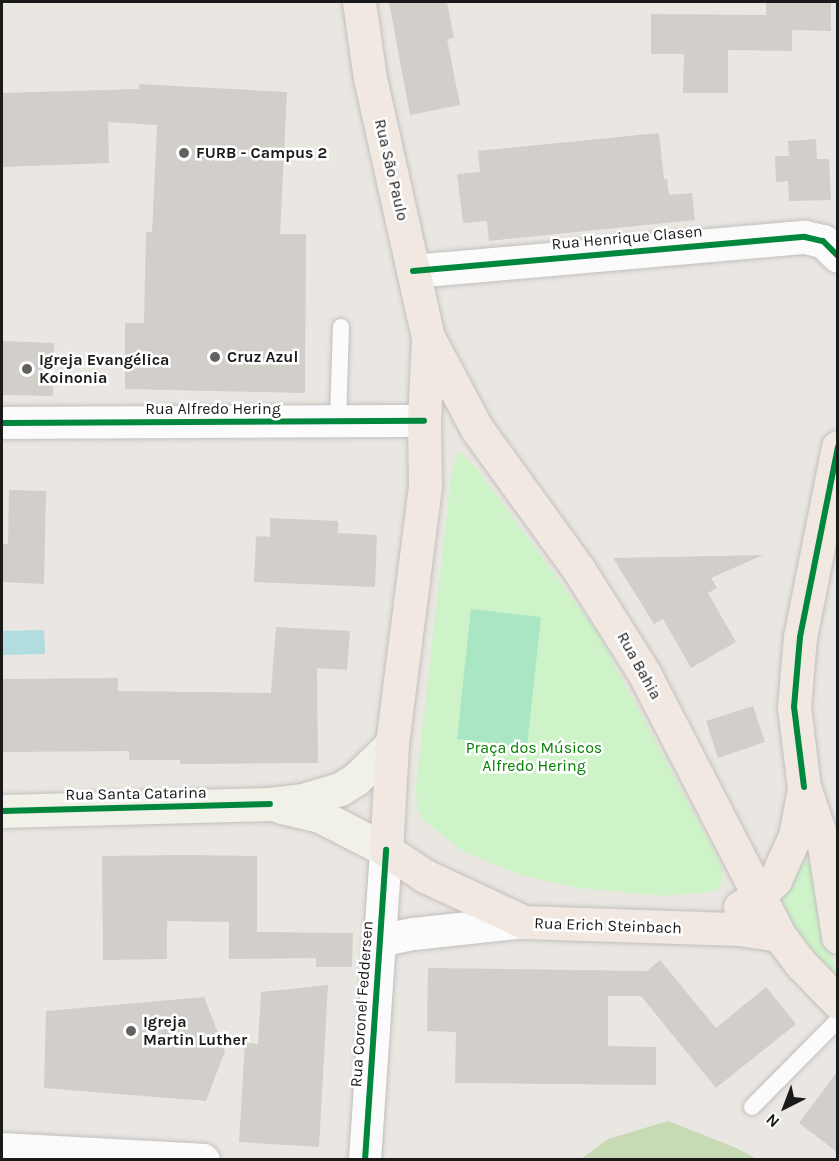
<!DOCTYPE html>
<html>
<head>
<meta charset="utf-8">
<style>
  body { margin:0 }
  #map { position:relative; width:839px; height:1161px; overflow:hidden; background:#eae6e2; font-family:Karla,sans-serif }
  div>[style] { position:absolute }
  .forest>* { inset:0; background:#c7dab4 }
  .park>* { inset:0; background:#cef3c9 }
  .pitch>* { inset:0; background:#a9e6c4 }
  .water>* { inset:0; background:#b1dde1 }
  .building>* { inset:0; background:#d2ceca }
  .roads { filter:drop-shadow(0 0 2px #c2c0be) drop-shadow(0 0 2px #c2c0be) }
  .service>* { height:16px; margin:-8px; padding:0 8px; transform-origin:8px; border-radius:8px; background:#fcfbfb }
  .minor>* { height:32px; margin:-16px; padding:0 16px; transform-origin:16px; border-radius:16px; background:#fcfbfb }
  .tertiary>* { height:33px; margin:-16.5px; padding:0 16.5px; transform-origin:16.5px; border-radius:16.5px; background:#fcfbfb }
  .secondary>* { height:33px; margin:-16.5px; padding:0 16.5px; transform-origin:16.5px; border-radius:16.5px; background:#f2f1e7 }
  .primary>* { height:33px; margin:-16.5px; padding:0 16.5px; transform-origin:16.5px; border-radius:16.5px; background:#f0e8e1 }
  .cycleway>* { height:6px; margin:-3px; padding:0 3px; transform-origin:3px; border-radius:3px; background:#00873e }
  .dots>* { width:16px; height:16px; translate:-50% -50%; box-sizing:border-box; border:3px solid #fff; border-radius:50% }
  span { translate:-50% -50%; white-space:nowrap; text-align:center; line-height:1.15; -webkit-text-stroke:5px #fff; paint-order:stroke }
  .poi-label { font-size:16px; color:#1a1a1a; font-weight:700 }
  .left { translate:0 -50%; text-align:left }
  .street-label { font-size:16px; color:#1a1a1a }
  .park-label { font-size:16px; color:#068001 }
  .frame { position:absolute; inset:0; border:3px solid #1a1a1a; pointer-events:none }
  .north { position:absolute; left:755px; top:1077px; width:60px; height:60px; -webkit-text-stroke:4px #fff; paint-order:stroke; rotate:222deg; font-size:16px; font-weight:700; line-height:24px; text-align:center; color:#1a1a1a }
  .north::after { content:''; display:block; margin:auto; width:21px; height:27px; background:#1a1a1a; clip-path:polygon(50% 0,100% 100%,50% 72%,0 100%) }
</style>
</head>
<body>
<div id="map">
  <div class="forest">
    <div style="clip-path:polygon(668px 1121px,734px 1147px,757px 1159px,581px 1159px,608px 1139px)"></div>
  </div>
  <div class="park">
    <div style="clip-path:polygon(461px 453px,475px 466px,597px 632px,722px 866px,723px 880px,716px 891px,666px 896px,579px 888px,523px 876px,464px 852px,425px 822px,417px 808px,416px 786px,452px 468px,457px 454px)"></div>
    <div style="clip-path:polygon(802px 860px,818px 867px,826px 930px,837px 979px,807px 954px,780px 900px)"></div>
  </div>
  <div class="pitch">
    <div style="clip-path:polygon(471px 609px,541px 617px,527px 747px,457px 739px)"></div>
  </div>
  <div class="water">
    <div style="clip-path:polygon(44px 630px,45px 654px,2px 655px,2px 631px)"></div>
  </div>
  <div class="building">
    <div style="clip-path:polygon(389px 2px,447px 2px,454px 38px,447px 39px,460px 105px,410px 115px)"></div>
    <div style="clip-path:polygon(766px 2px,831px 2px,831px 31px,792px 30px,792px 51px,728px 50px,728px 93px,683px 93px,684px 54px,651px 54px,651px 14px,766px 15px)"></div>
    <div style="clip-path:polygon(139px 84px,287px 92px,280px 234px,306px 234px,305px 393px,125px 389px,125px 323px,144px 323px,146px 232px,152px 232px,157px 125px,108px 122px,109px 163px,2px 167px,2px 93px,139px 89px)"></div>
    <div style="clip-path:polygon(659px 133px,664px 179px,667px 179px,669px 195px,692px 193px,695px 220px,489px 241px,487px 221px,463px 223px,457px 174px,480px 172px,478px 151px)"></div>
    <div style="clip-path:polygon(816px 139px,817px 159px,829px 159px,831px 200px,789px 201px,788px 181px,776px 182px,775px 156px,789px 156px,788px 141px)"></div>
    <div style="clip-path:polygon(2px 341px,54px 343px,53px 396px,2px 395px)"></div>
    <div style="clip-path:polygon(9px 490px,46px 491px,44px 584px,2px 582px,2px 544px,8px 544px)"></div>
    <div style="clip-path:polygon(270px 518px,338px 521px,338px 533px,377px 535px,375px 587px,254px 582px,256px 536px,270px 537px)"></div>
    <div style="clip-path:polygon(763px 555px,711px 578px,717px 588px,708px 593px,736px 642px,691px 668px,663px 619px,654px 624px,613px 558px)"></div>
    <div style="clip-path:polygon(276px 627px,350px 631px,347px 670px,317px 668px,318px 763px,180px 764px,180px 760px,129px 760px,129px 751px,2px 752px,2px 679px,118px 678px,118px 691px,271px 693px)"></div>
    <div style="clip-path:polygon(753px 706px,765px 742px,718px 758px,706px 721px)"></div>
    <div style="clip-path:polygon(184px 855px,257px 856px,257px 932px,353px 933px,352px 967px,316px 967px,316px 958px,229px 959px,229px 922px,167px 921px,167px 959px,103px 960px,102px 856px)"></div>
    <div style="clip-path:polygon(660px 960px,716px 1028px,766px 987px,796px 1024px,716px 1088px,641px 996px,608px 996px,608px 1046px,656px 1047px,656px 1085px,455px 1083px,456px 1032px,427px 1031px,428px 968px,647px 971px)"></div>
    <div style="clip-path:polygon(328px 985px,319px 1147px,239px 1142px,245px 1043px,258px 1044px,261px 992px)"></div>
    <div style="clip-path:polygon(204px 997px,225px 1051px,206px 1101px,44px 1088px,46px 1011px)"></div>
    <div style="clip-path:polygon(837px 1072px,837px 1152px,799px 1123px)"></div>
  </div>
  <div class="roads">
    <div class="service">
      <div style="left:338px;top:421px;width:94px;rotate:-88.2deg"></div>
      <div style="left:752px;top:1107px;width:122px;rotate:-45.3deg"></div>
    </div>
    <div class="minor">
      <div style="left:2px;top:423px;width:422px;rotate:-0.3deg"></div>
      <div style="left:380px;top:941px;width:35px;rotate:-12deg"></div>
      <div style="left:414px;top:934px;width:111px;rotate:-6.2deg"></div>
      <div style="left:2px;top:1149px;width:202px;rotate:3.1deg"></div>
      <div style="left:365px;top:1160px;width:311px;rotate:-86.1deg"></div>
    </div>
    <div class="tertiary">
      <div style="left:413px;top:271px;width:393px;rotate:-5deg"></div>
      <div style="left:805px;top:237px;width:18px;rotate:13deg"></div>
      <div style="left:823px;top:241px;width:21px;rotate:45deg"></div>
    </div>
    <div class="secondary">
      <div style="left:281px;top:807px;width:40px;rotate:13deg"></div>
      <div style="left:320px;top:816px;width:74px;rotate:27.3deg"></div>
      <div style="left:2px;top:811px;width:268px;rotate:-1.5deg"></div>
      <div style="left:270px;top:804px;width:32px;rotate:-7deg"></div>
      <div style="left:302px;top:800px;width:40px;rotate:-16deg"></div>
      <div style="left:340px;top:789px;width:19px;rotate:-32deg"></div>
      <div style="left:356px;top:779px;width:50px;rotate:-44.2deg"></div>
    </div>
    <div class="primary">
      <div style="left:359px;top:2px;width:77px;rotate:81.8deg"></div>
      <div style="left:370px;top:78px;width:265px;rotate:77.4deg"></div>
      <div style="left:428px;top:337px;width:104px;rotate:62deg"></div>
      <div style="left:477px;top:429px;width:174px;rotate:54.1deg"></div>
      <div style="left:579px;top:570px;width:122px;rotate:57.7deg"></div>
      <div style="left:644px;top:673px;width:295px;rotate:62.7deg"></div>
      <div style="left:779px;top:935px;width:38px;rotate:53deg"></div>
      <div style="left:802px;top:965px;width:52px;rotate:45.8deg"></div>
      <div style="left:428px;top:339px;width:82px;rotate:92.8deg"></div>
      <div style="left:424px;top:421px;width:65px;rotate:89.1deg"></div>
      <div style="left:425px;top:486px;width:260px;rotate:97.3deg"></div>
      <div style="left:392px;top:744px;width:106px;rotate:93.2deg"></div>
      <div style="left:386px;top:850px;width:47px;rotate:33.7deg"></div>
      <div style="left:425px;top:876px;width:109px;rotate:24.9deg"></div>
      <div style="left:524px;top:922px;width:215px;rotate:1.9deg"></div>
      <div style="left:739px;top:929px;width:40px;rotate:8.5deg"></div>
      <div style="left:838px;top:447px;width:194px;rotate:101.3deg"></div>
      <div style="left:800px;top:637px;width:70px;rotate:94.9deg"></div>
      <div style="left:794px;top:707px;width:81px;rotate:82.9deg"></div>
      <div style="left:804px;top:787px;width:61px;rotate:71deg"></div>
      <div style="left:824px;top:845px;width:93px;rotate:81.3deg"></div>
      <div style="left:740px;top:907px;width:20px;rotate:-30deg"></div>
      <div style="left:757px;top:897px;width:25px;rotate:-43deg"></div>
      <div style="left:775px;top:880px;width:48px;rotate:-65.6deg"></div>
      <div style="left:795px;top:836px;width:48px;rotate:-79.2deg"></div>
    </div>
  </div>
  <div class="cycleway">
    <div style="left:413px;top:271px;width:393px;rotate:-5deg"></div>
    <div style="left:805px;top:237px;width:18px;rotate:13deg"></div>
    <div style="left:823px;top:241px;width:21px;rotate:45deg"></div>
    <div style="left:2px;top:423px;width:422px;rotate:-0.3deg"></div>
    <div style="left:804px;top:787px;width:81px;rotate:-97.1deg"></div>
    <div style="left:794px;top:707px;width:70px;rotate:-85.1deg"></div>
    <div style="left:800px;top:637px;width:194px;rotate:-78.7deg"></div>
    <div style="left:2px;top:811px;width:268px;rotate:-1.5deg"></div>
    <div style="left:365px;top:1160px;width:311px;rotate:-86.1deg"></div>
  </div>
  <div class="dots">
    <div style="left:184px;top:153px;background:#636160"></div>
    <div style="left:215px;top:357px;background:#636160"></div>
    <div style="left:27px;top:369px;background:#636160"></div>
    <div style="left:131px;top:1031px;background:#636160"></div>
  </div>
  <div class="poi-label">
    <span class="left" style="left:196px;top:153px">FURB - Campus 2</span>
    <span class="left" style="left:227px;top:357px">Cruz Azul</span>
    <span class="left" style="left:39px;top:369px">Igreja Evangélica<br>Koinonia</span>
    <span class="left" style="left:143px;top:1031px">Igreja<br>Martin Luther</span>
  </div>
  <div class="street-label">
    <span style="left:391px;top:170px;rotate:77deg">Rua São Paulo</span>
    <span style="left:627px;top:238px;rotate:-5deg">Rua Henrique Clasen</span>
    <span style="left:213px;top:409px">Rua Alfredo Hering</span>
    <span style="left:639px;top:666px;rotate:61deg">Rua Bahia</span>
    <span style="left:136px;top:794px;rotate:-1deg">Rua Santa Catarina</span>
    <span style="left:608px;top:926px;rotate:2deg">Rua Erich Steinbach</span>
    <span style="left:362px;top:1004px;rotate:-86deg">Rua Coronel Feddersen</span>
  </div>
  <div class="park-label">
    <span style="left:534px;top:757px">Praça dos Músicos<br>Alfredo Hering</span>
  </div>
  <div class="frame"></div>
  <div class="north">N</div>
</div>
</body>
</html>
